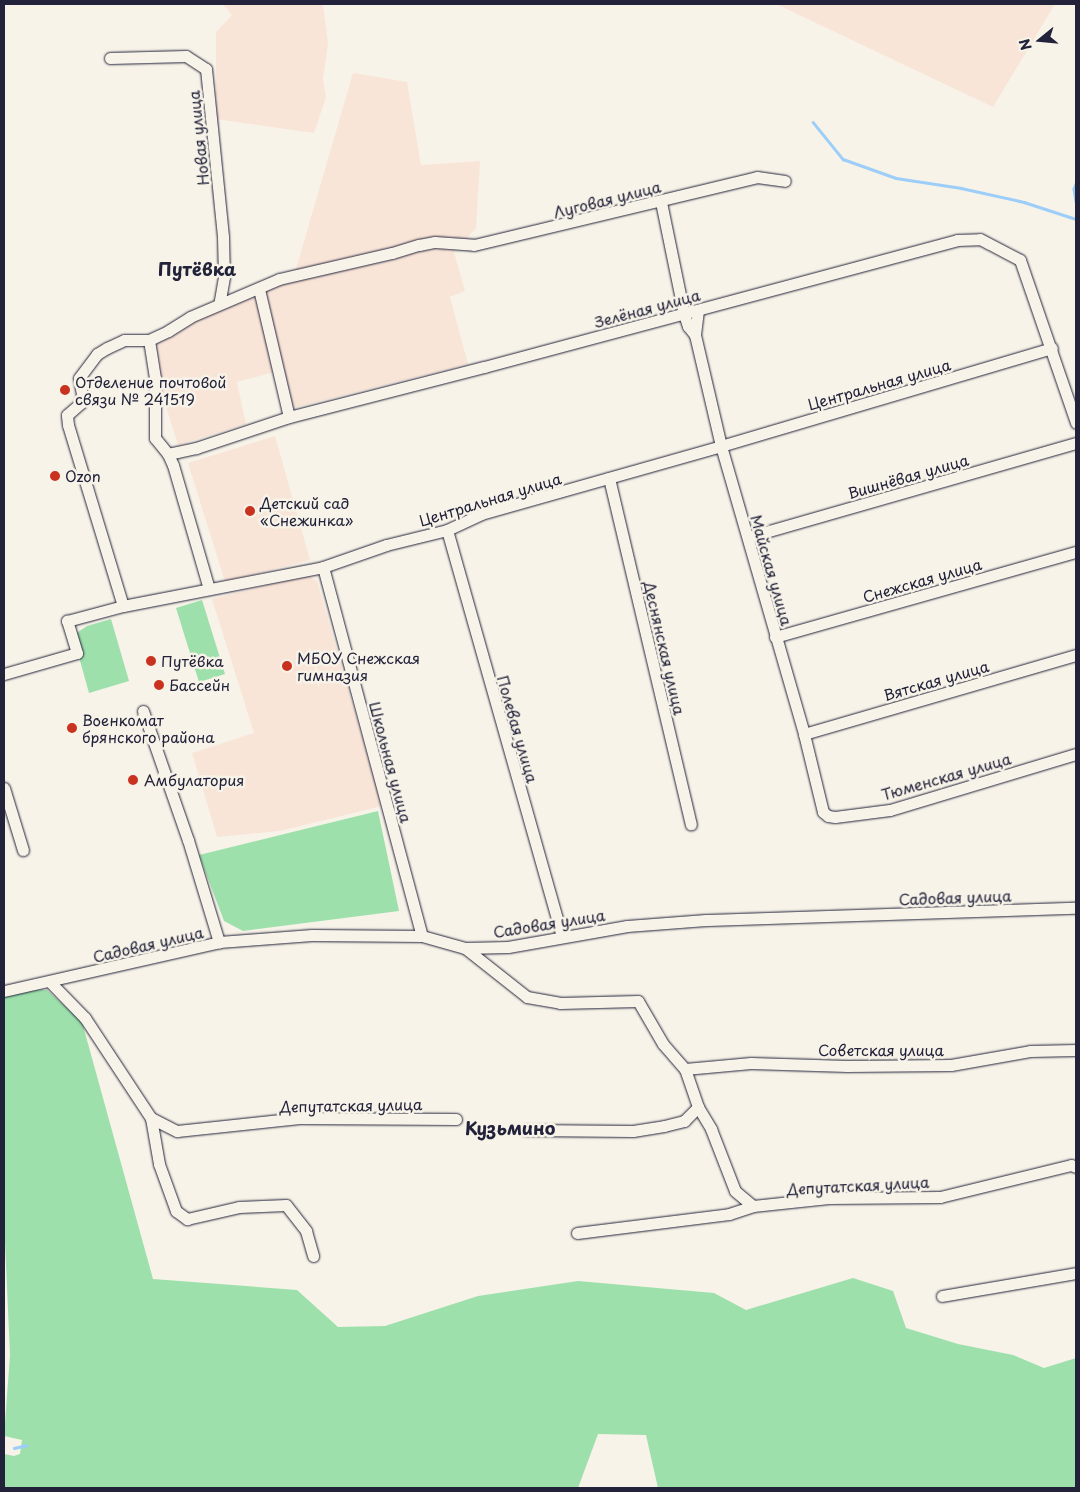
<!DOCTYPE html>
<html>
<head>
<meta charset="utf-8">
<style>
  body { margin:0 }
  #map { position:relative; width:1080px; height:1492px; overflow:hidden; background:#f7f3e8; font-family:"Playpen Sans",sans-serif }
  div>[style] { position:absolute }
  .built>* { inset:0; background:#f9e5d8 }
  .green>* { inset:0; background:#9de0ab }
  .stream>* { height:2.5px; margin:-1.25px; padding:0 1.25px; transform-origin:1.25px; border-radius:1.25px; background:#9ccef9 }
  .roads { filter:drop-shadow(0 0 1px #22223b) drop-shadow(0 0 1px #22223b) }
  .minor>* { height:11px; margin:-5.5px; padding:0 5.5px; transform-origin:5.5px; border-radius:5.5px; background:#f7f3e8 }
  .dots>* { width:14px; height:14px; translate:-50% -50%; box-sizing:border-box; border:2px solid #f7f3e8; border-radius:50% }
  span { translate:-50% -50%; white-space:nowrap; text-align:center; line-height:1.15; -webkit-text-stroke:5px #f7f3e8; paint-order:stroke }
  .street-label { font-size:15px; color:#22223b }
  .poi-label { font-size:15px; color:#22223b }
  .left { translate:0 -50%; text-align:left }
  .quarter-label { font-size:18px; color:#22223b; font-weight:700 }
  .frame { position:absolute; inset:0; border:5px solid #22223b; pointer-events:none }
  .north { position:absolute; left:1015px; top:15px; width:50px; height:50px; -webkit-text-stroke:4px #f7f3e8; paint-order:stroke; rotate:253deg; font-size:14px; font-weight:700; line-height:20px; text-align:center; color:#22223b }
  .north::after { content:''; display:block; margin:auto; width:18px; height:22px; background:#22223b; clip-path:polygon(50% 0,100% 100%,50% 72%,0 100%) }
</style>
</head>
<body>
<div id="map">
  <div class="built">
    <div style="clip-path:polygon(223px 4px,323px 4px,328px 43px,323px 79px,326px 97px,314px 133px,216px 119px,216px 32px,232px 15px)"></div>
    <div style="clip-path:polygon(776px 4px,1055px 4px,993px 107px)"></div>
    <div style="clip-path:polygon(353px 73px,407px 82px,421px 165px,480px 161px,476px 228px,454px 252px,465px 291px,450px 297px,468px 364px,289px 409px,274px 372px,237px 382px,246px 424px,178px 445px,148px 349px,183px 322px,296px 269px)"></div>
    <div style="clip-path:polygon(275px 436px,310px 560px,225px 582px,188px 463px)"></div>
    <div style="clip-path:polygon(307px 575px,317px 581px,382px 806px,280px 831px,217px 837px,192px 753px,254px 733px,212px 599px)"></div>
  </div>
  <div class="green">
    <div style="clip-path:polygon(202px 600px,225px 674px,199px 682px,176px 608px)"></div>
    <div style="clip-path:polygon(111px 619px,129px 681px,89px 693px,74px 639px,78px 632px,87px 626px)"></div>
    <div style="clip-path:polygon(378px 811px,399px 911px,243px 931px,224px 921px,199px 855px)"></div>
    <div style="clip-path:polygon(28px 989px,47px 990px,82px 1022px,153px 1279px,297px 1290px,338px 1327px,385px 1326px,478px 1296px,578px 1281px,714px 1293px,746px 1310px,853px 1278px,893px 1291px,906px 1328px,958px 1344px,1013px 1355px,1044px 1368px,1076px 1358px,1076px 1487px,658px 1488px,646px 1435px,598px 1434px,578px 1488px,4px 1488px,4px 1454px,14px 1456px,20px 1454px,22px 1440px,4px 1436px,10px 1355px,4px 1220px,4px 996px)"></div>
  </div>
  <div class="stream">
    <div style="left:813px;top:122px;width:48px;rotate:51deg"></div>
    <div style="left:843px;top:159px;width:56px;rotate:19.7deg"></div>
    <div style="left:896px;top:178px;width:66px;rotate:8.7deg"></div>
    <div style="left:961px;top:188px;width:65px;rotate:12.5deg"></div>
    <div style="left:1024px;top:202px;width:55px;rotate:18.1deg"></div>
    <div style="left:1076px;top:184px;width:5px;rotate:112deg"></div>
    <div style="left:1074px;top:189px;width:13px;rotate:81deg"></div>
    <div style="left:14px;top:1448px;width:13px;rotate:-13deg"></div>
  </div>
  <div class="roads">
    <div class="minor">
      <div style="left:110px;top:58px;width:76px;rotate:-1.5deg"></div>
      <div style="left:186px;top:56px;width:24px;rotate:33deg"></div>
      <div style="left:206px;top:69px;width:169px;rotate:84.2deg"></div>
      <div style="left:223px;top:237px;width:40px;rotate:88.6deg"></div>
      <div style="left:224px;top:277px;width:27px;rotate:100deg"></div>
      <div style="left:661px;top:202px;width:114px;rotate:78.4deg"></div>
      <div style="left:684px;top:314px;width:13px;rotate:72deg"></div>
      <div style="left:688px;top:326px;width:11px;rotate:52deg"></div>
      <div style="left:259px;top:289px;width:131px;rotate:76.8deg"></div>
      <div style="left:698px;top:310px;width:25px;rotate:97deg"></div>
      <div style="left:695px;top:335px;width:114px;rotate:76.8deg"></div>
      <div style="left:721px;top:446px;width:300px;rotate:73.9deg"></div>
      <div style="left:804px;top:734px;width:80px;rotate:76.3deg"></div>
      <div style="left:823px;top:812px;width:6px;rotate:39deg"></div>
      <div style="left:828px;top:816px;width:7px;rotate:8deg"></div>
      <div style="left:835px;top:817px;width:55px;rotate:-7.3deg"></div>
      <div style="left:890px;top:810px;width:194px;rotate:-16.8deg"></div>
      <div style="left:149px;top:340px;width:38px;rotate:81deg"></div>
      <div style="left:155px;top:378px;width:60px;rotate:90deg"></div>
      <div style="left:155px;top:438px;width:21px;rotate:51deg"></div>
      <div style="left:168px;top:454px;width:12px;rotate:66deg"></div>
      <div style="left:173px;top:465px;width:129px;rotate:73.8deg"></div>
      <div style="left:168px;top:454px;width:29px;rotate:-12deg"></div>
      <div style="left:196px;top:448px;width:98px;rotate:-18.4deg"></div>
      <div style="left:289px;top:417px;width:201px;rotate:-14.4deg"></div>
      <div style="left:484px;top:367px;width:490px;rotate:-15deg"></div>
      <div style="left:957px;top:240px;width:23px;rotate:-2deg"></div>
      <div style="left:980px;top:239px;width:45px;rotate:27.7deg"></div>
      <div style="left:1020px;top:260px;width:172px;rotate:71deg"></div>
      <div style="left:609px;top:478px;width:356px;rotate:76.7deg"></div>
      <div style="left:447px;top:530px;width:422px;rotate:74.2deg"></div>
      <div style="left:748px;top:537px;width:341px;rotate:-16deg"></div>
      <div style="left:323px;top:567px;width:382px;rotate:75deg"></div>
      <div style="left:123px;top:606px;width:189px;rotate:-106.9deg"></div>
      <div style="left:68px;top:425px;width:10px;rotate:-96deg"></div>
      <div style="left:67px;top:415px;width:18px;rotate:-41deg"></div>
      <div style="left:81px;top:403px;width:9px;rotate:-84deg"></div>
      <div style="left:82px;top:394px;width:16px;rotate:-101deg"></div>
      <div style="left:79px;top:378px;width:30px;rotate:-53deg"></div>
      <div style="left:97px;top:354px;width:12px;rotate:-31deg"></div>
      <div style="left:107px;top:348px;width:19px;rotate:-25deg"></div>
      <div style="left:124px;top:340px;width:25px"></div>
      <div style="left:149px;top:340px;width:21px;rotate:-25deg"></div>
      <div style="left:168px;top:331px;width:26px;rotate:-32deg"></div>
      <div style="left:190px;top:317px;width:97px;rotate:-23.1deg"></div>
      <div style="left:279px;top:279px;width:116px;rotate:-13deg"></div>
      <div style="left:392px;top:253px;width:28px;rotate:-17deg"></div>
      <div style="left:419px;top:245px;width:16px;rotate:-11deg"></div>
      <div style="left:435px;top:242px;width:39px;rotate:4deg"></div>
      <div style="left:474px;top:245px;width:291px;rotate:-13.5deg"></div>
      <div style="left:757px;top:177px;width:28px;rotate:8deg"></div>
      <div style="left:775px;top:637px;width:313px;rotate:-15.8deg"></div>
      <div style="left:4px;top:674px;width:76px;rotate:-16deg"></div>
      <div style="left:77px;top:653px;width:34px;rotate:-107deg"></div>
      <div style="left:67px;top:621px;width:58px;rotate:-15deg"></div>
      <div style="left:123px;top:606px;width:204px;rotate:-11deg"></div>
      <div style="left:323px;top:567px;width:67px;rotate:-19.2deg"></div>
      <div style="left:386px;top:545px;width:63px;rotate:-13.8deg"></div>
      <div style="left:447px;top:530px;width:38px;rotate:-25deg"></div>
      <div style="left:481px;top:514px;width:249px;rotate:-15.8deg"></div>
      <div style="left:721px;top:446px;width:345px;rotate:-16.5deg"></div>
      <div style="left:143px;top:711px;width:137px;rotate:70.8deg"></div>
      <div style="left:188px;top:840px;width:107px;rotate:73.1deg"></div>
      <div style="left:804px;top:734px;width:283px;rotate:-16.2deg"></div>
      <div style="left:4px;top:788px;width:65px;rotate:73deg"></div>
      <div style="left:465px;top:948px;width:79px;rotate:38.3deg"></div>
      <div style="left:527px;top:997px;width:34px;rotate:10deg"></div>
      <div style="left:560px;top:1003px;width:78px;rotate:-1.5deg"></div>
      <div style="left:638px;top:1001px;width:50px;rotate:59.8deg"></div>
      <div style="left:663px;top:1044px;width:33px;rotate:49deg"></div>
      <div style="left:685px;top:1069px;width:40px;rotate:71.1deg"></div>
      <div style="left:698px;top:1107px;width:26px;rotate:59deg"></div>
      <div style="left:711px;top:1129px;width:66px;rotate:68.8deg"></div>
      <div style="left:735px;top:1191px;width:23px;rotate:40deg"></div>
      <div style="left:753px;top:1206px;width:76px;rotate:-6deg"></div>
      <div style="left:829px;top:1198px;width:111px;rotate:-0.5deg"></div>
      <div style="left:940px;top:1197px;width:135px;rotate:-13.7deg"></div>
      <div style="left:1071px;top:1165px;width:5px;rotate:22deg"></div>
      <div style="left:50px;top:982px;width:50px;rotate:45.8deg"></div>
      <div style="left:85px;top:1018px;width:120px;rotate:56.6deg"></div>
      <div style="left:151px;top:1118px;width:29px;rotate:27deg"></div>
      <div style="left:177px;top:1131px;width:123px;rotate:-6.1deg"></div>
      <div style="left:299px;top:1118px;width:157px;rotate:0.4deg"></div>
      <div style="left:4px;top:991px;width:221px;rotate:-12.8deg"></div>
      <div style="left:219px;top:942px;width:93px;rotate:-4.3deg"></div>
      <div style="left:312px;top:935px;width:110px;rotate:0.5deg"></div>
      <div style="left:422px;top:936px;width:45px;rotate:15.6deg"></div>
      <div style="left:465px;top:948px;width:43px;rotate:-1.3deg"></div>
      <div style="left:508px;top:947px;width:121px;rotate:-10deg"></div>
      <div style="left:627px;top:926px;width:79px;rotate:-4.3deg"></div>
      <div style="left:706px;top:920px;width:370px;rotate:-1.9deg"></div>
      <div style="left:685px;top:1069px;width:66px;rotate:-5.2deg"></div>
      <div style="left:751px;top:1063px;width:96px;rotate:1.8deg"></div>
      <div style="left:847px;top:1066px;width:104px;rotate:-0.6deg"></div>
      <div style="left:951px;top:1065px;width:80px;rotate:-10deg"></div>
      <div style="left:1030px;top:1051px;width:46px;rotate:-1.2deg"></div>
      <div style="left:151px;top:1118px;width:47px;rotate:80.1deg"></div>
      <div style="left:159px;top:1164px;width:50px;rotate:70.1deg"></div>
      <div style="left:176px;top:1211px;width:14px;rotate:36deg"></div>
      <div style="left:187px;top:1219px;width:53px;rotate:-13deg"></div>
      <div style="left:239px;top:1207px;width:47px;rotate:-2.4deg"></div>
      <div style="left:286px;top:1205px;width:33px;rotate:52deg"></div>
      <div style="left:306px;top:1231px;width:26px;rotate:74deg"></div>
      <div style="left:525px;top:1130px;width:108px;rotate:0.5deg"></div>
      <div style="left:633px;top:1131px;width:31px;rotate:-9deg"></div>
      <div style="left:664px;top:1126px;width:21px;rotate:-14deg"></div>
      <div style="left:684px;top:1121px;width:20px;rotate:-45deg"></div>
      <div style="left:577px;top:1233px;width:153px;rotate:-7.1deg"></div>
      <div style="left:729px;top:1214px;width:25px;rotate:-18deg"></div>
      <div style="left:942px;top:1296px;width:136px;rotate:-9.7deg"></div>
    </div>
  </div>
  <div class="dots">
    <div style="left:65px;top:390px;background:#c8321e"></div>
    <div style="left:55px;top:476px;background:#c8321e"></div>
    <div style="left:250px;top:511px;background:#c8321e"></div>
    <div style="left:151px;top:661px;background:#c8321e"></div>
    <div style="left:287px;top:666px;background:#c8321e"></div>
    <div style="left:159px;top:685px;background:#c8321e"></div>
    <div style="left:72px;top:728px;background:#c8321e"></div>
    <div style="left:133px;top:780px;background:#c8321e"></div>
  </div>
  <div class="street-label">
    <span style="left:198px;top:138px;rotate:-96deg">Новая улица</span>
    <span style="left:607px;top:199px;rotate:-14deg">Луговая улица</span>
    <span style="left:647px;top:308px;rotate:-15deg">Зелёная улица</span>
    <span style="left:879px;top:384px;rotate:-16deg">Центральная улица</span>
    <span style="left:908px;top:476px;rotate:-16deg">Вишнёвая улица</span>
    <span style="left:490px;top:499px;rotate:-17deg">Центральная улица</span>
    <span style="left:772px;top:570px;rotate:74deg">Майская улица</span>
    <span style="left:922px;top:580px;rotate:-16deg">Снежская улица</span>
    <span style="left:665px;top:648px;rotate:77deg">Деснянская улица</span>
    <span style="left:936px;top:680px;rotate:-16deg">Вятская улица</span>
    <span style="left:518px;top:729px;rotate:74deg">Полевая улица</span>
    <span style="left:391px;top:762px;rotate:75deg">Школьная улица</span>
    <span style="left:946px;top:776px;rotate:-16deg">Тюменская улица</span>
    <span style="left:955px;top:897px;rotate:-2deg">Садовая улица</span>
    <span style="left:549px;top:923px;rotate:-9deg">Садовая улица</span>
    <span style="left:148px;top:944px;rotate:-13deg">Садовая улица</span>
    <span style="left:881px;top:1050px">Советская улица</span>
    <span style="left:351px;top:1105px;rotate:-1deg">Депутатская улица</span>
    <span style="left:858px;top:1185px;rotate:-3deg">Депутатская улица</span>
  </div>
  <div class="poi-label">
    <span class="left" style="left:75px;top:390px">Отделение почтовой<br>связи № 241519</span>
    <span class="left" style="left:65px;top:476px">Ozon</span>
    <span class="left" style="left:260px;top:511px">Детский сад<br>«Снежинка»</span>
    <span class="left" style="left:297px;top:666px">МБОУ Снежская<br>гимназия</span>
    <span class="left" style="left:161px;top:661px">Путёвка</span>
    <span class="left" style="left:169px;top:685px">Бассейн</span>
    <span class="left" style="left:82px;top:728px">Военкомат<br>брянского района</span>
    <span class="left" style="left:144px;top:780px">Амбулатория</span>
  </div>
  <div class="quarter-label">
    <span style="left:197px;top:269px">Путёвка</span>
    <span style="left:510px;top:1128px">Кузьмино</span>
  </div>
  <div class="frame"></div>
  <div class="north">N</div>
</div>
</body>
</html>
